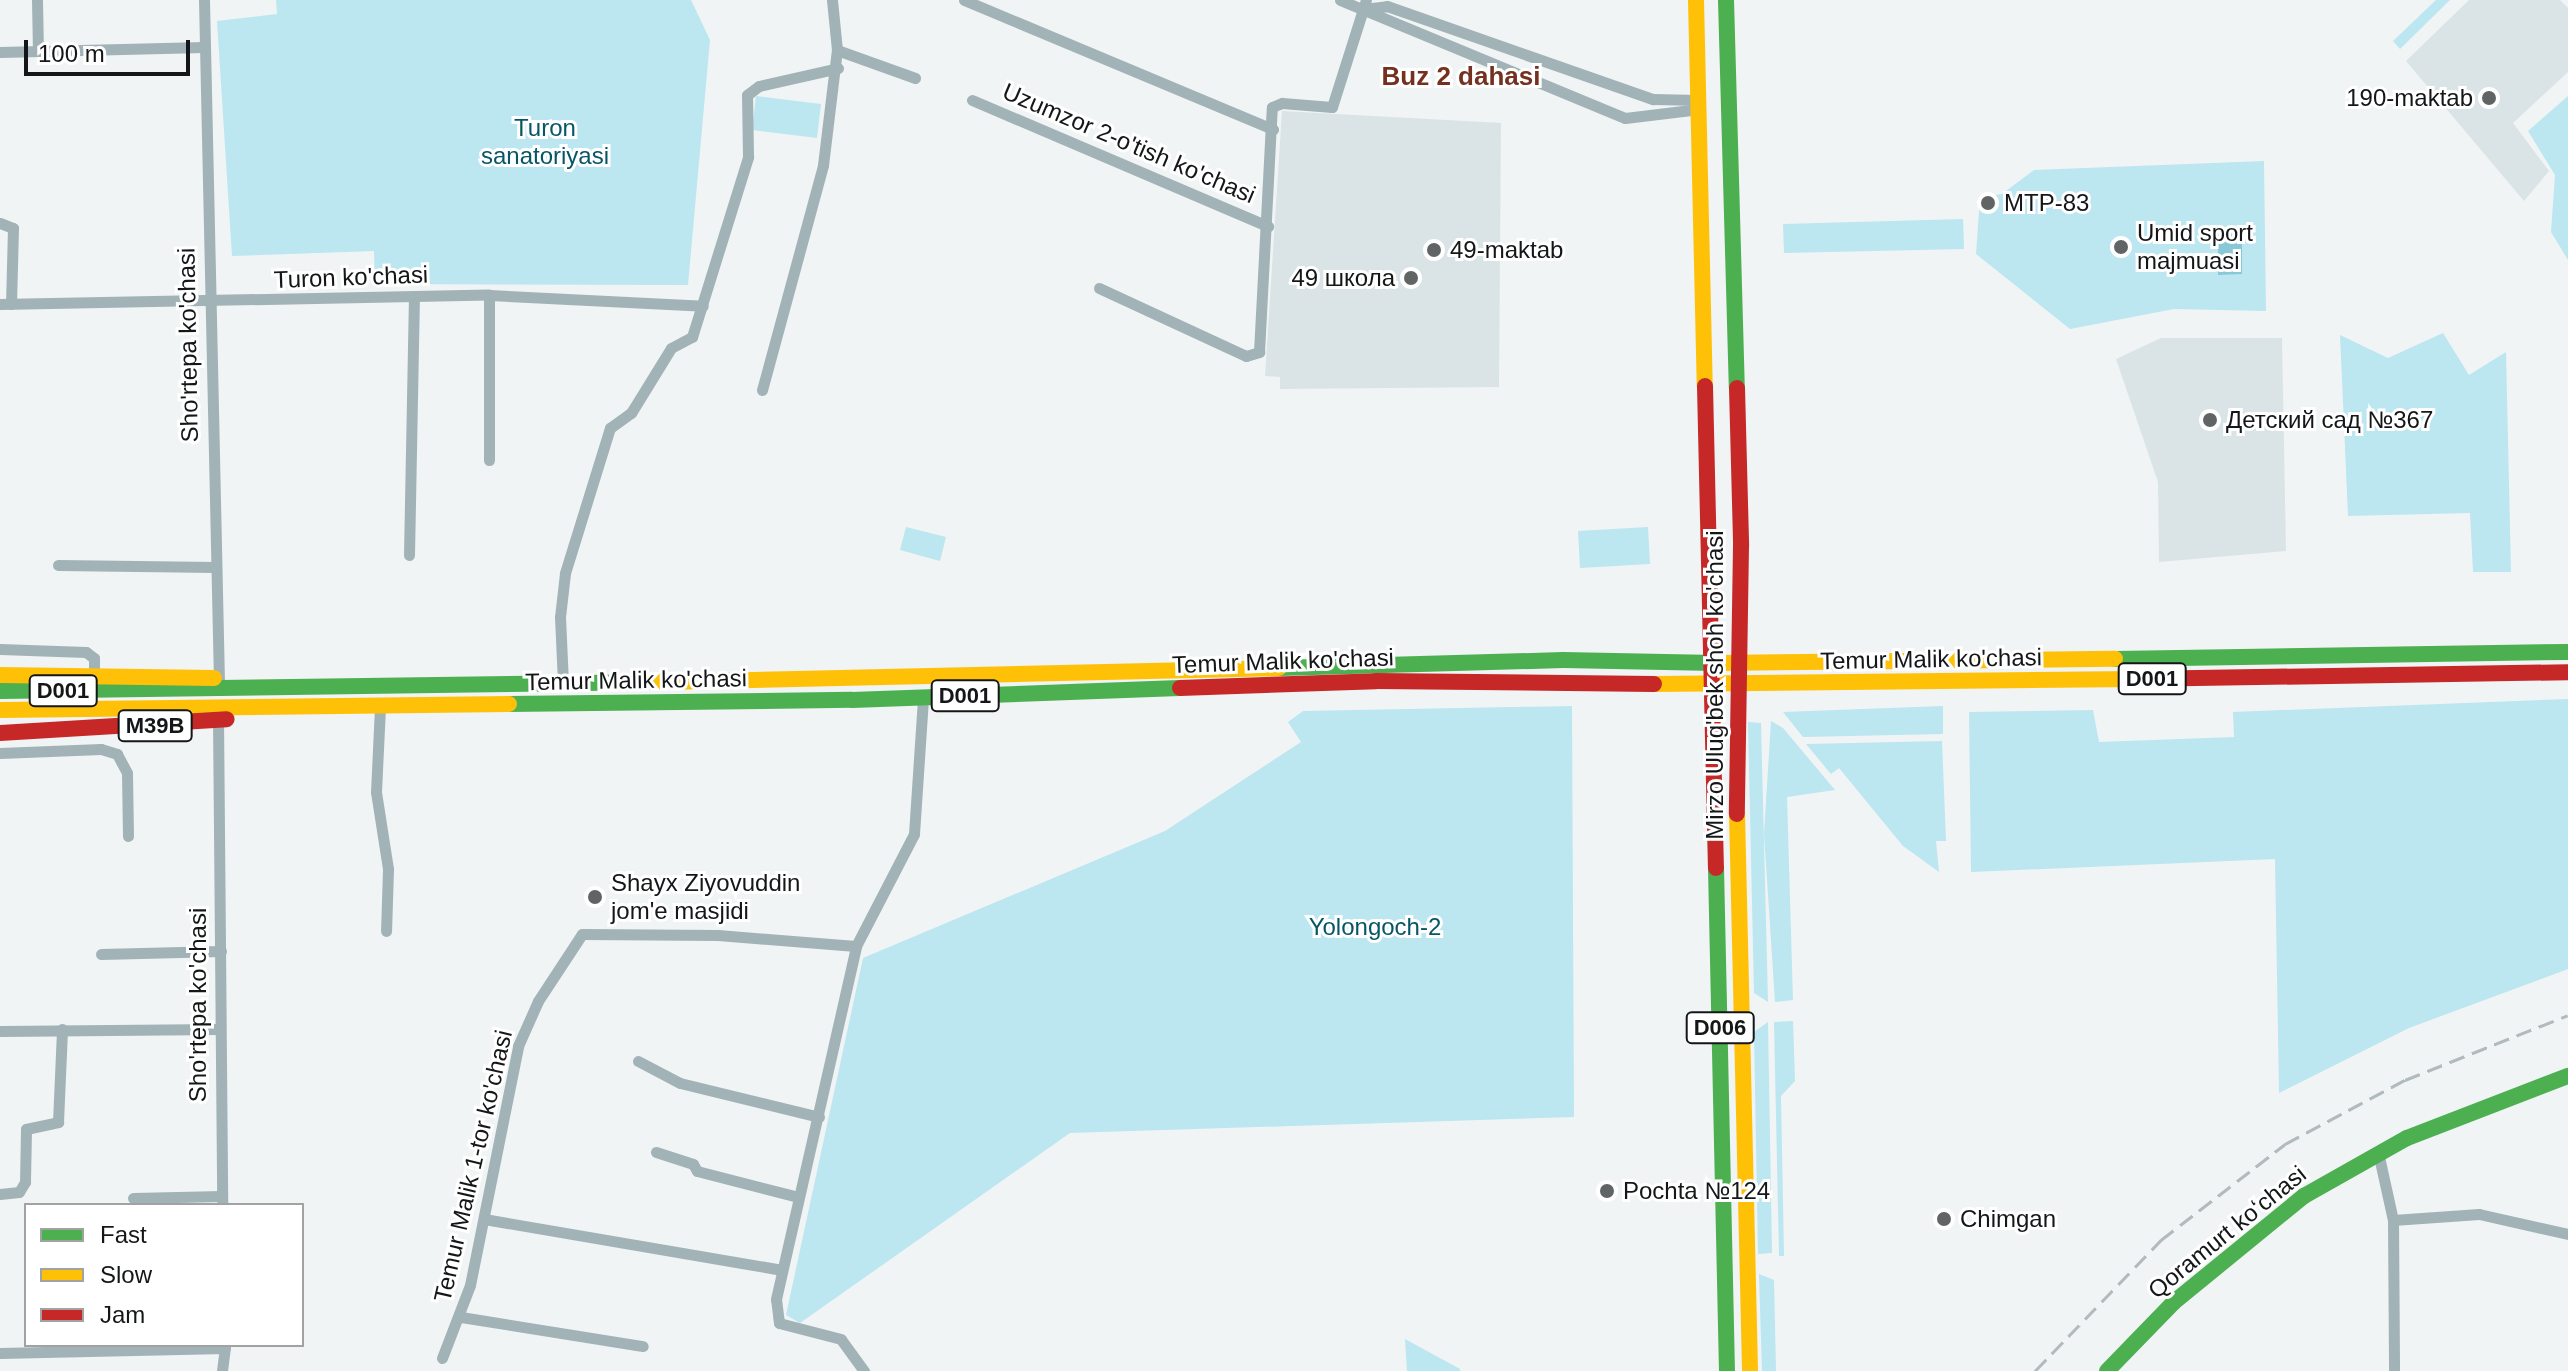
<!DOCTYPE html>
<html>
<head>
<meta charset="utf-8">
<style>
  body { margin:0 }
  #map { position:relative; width:2568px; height:1371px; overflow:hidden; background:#f0f4f5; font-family:Arial,sans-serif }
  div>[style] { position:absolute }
  .built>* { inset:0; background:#dae4e6 }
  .green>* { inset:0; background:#bce6f0 }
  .water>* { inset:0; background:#89c8d7 }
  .street>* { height:11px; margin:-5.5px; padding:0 5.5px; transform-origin:5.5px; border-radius:5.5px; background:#a1b3b6 }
  .fast>* { height:16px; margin:-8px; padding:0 8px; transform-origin:8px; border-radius:8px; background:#4caf50 }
  .slow>* { height:16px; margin:-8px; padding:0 8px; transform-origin:8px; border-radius:8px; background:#ffc107 }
  .jam>* { height:16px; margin:-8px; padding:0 8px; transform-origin:8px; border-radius:8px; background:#c62828 }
  .rail>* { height:3px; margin-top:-1.5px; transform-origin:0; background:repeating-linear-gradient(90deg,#b1babc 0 16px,transparent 0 24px) }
  .dots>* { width:22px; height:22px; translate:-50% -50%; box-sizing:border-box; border:4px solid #fff; border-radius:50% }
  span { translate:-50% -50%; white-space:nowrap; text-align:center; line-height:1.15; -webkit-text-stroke:6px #fff; paint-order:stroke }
  .shield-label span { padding:2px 6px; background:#fff; border:2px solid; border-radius:6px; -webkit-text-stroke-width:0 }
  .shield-label { font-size:22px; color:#141617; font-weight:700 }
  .poi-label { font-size:24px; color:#141617 }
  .right { translate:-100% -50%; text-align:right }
  .left { translate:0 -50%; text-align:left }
  .park-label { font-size:24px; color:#075665 }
  .street-label { font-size:24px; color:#141617 }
  .neighbourhood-label { font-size:26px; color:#743120; font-weight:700 }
  .legend { position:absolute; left:24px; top:1203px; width:280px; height:144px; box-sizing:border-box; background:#fff; border:2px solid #a1a2a2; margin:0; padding:10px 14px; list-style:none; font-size:24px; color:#141617 }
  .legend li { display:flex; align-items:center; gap:16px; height:40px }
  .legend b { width:40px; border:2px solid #a1a2a2 }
  .scale { position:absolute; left:24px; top:40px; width:166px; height:36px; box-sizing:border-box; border:4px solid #141617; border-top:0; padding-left:10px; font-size:24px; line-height:28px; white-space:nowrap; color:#141617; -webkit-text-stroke:6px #fff; paint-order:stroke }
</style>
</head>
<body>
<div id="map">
  <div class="built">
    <div style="clip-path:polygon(2469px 0,2560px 0,2568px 8px,2568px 72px,2513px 123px,2549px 171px,2524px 201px,2406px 61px)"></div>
    <div style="clip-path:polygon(1282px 111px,1501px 123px,1499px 387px,1280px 389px,1280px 377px,1265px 376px)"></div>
    <div style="clip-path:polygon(2161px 338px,2282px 338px,2286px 551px,2159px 562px,2158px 482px,2116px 359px)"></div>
  </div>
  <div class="green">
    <div style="clip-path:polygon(276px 0,691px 0,710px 40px,688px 285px,375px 284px,374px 251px,232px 256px,217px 21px,277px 14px)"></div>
    <div style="clip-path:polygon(2436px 0,2450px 0,2400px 49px,2393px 41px)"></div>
    <div style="clip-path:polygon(756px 96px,821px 104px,817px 138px,752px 130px)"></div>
    <div style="clip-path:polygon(2568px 96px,2568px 260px,2551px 232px,2555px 175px,2528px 131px)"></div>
    <div style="clip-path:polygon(2264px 161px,2266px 311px,2174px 309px,2070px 329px,1976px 254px,1980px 197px,2002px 194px,2034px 170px)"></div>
    <div style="clip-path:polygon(1963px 219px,1964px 249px,1784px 253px,1783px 224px)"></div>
    <div style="clip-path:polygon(2443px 333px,2469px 375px,2506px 352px,2511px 572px,2473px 572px,2470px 513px,2348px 516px,2340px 335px,2388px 358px)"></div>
    <div style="clip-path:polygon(906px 527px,946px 537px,940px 561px,900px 550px)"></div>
    <div style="clip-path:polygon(1648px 527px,1650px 564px,1580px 568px,1578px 531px)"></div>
    <div style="clip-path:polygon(2568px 699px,2568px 969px,2409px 1028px,2279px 1093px,2275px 859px,1971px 872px,1969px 712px,2093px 710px,2099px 742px,2234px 737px,2233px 712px)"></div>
    <div style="clip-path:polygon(1572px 706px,1574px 1117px,1070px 1133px,800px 1323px,786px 1315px,863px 958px,1165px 831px,1301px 742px,1288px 722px,1303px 711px)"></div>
    <div style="clip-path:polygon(1943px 706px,1943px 734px,1803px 737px,1783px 712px)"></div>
    <div style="clip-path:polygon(1771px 721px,1783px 728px,1835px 790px,1787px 797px,1793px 1000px,1775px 1002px,1764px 834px)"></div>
    <div style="clip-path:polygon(1748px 722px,1761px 723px,1768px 1002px,1754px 993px)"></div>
    <div style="clip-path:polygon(1942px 741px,1946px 841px,1936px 841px,1939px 872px,1903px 846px,1839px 768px,1831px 774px,1806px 744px)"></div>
    <div style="clip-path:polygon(1793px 1021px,1795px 1081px,1781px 1096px,1784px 1256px,1779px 1256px,1774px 1022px)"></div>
    <div style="clip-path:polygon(1768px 1022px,1772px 1253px,1758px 1254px,1754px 1032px)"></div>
    <div style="clip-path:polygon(1759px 1274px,1774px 1280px,1776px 1371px,1762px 1371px)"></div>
    <div style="clip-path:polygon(1405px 1339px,1460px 1369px,1460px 1371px,1407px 1371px)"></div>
  </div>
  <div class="water">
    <div style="clip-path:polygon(2218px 234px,2242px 234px,2242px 274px,2218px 275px)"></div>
  </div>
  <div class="street">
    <div style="left:37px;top:0;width:50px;rotate:88.9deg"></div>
    <div style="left:204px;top:0;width:683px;rotate:88.74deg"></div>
    <div style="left:832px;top:0;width:50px;rotate:84.3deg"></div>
    <div style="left:837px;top:50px;width:83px;rotate:19.7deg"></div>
    <div style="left:964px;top:0;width:335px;rotate:22.7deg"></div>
    <div style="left:1340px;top:0;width:308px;rotate:22.5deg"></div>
    <div style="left:1625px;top:118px;width:75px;rotate:-6.9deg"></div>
    <div style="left:1364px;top:9px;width:23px;rotate:-7deg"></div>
    <div style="left:1387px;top:6px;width:282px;rotate:19.3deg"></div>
    <div style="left:1653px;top:99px;width:46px;rotate:1.2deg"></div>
    <div style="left:0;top:52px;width:204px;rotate:-1.4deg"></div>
    <div style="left:972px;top:100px;width:322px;rotate:23.1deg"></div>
    <div style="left:0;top:223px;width:14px;rotate:21deg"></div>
    <div style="left:13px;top:228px;width:76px;rotate:91.5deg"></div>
    <div style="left:1099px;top:288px;width:162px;rotate:24.8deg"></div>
    <div style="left:1246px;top:356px;width:14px;rotate:-17deg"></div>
    <div style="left:1259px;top:352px;width:245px;rotate:-87deg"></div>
    <div style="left:1272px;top:107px;width:11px;rotate:-22deg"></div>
    <div style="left:1282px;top:103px;width:50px;rotate:4.6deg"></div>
    <div style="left:1332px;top:107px;width:112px;rotate:-72.4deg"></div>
    <div style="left:0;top:304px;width:489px;rotate:-1.1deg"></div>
    <div style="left:489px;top:295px;width:214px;rotate:2.9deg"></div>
    <div style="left:762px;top:390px;width:233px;rotate:-74.8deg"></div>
    <div style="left:823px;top:165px;width:116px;rotate:-83.1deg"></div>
    <div style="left:489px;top:460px;width:165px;rotate:-90deg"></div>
    <div style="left:409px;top:555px;width:257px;rotate:-88.9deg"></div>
    <div style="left:58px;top:565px;width:157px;rotate:0.7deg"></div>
    <div style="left:0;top:649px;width:86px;rotate:2deg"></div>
    <div style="left:86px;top:652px;width:10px;rotate:37deg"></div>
    <div style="left:94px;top:658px;width:14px;rotate:90deg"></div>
    <div style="left:563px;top:683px;width:66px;rotate:-92.6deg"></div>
    <div style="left:560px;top:617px;width:44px;rotate:-83.5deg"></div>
    <div style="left:565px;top:573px;width:152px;rotate:-72.8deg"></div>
    <div style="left:610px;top:428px;width:26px;rotate:-36deg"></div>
    <div style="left:631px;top:413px;width:76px;rotate:-58.4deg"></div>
    <div style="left:671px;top:348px;width:24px;rotate:-28deg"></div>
    <div style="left:692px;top:337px;width:189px;rotate:-72.7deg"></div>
    <div style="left:748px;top:157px;width:62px;rotate:-90.9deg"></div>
    <div style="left:747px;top:95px;width:15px;rotate:-37deg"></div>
    <div style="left:759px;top:86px;width:81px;rotate:-12.8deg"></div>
    <div style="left:380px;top:707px;width:85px;rotate:92.7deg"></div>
    <div style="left:376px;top:792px;width:78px;rotate:81.1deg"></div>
    <div style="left:388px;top:869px;width:62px;rotate:91.8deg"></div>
    <div style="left:218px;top:717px;width:488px;rotate:89.5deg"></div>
    <div style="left:0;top:753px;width:101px;rotate:-2.3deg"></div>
    <div style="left:101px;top:749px;width:17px;rotate:17deg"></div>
    <div style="left:117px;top:754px;width:21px;rotate:62deg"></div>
    <div style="left:127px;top:773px;width:63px;rotate:89.1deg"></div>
    <div style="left:101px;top:954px;width:120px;rotate:-1.4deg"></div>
    <div style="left:0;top:1031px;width:220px;rotate:-0.5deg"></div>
    <div style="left:638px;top:1061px;width:47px;rotate:27.6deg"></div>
    <div style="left:680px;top:1083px;width:143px;rotate:13.7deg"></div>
    <div style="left:656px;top:1152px;width:39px;rotate:18deg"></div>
    <div style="left:693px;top:1164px;width:8px;rotate:60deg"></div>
    <div style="left:697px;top:1171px;width:104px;rotate:14.4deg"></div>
    <div style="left:2378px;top:1152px;width:70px;rotate:77.6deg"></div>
    <div style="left:2393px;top:1220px;width:86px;rotate:-4deg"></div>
    <div style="left:2479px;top:1214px;width:91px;rotate:12.7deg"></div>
    <div style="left:0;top:1194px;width:19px;rotate:-6deg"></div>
    <div style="left:19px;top:1192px;width:12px;rotate:-59deg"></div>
    <div style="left:25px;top:1182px;width:53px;rotate:-88.9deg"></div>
    <div style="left:26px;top:1129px;width:33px;rotate:-12deg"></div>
    <div style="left:58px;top:1122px;width:93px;rotate:-87.5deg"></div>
    <div style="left:133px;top:1198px;width:89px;rotate:-1.3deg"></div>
    <div style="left:484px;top:1219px;width:301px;rotate:9.7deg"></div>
    <div style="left:2393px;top:1220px;width:151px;rotate:89.6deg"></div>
    <div style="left:461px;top:1317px;width:184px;rotate:9.1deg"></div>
    <div style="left:0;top:1353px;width:225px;rotate:-1.3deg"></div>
    <div style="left:442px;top:1358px;width:78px;rotate:-69deg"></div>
    <div style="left:470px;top:1285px;width:244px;rotate:-78.6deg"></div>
    <div style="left:518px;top:1046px;width:49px;rotate:-66deg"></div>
    <div style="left:538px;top:1001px;width:80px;rotate:-56.7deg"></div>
    <div style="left:582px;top:934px;width:136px;rotate:0.4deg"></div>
    <div style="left:718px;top:935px;width:138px;rotate:4.6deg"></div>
    <div style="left:222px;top:1371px;width:26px;rotate:-83deg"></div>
    <div style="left:864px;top:1371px;width:39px;rotate:-126deg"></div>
    <div style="left:841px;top:1339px;width:64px;rotate:-165.5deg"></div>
    <div style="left:779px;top:1323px;width:24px;rotate:-97deg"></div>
    <div style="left:776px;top:1299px;width:362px;rotate:-77.2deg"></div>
    <div style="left:856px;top:946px;width:126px;rotate:-62.6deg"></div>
    <div style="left:914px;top:834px;width:136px;rotate:-86.2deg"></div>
  </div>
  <div class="fast">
    <div style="left:1726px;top:0;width:388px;rotate:88.4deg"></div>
    <div style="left:2115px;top:659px;width:453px;rotate:-0.9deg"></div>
    <div style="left:1279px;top:668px;width:284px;rotate:-1.6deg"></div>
    <div style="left:1563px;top:660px;width:153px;rotate:1.1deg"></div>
    <div style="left:0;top:691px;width:661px;rotate:-0.78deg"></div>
    <div style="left:509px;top:704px;width:343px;rotate:-0.7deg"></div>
    <div style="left:852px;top:700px;width:328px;rotate:-2.1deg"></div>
    <div style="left:1716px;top:868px;width:503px;rotate:88.75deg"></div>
    <div style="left:2107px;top:1371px;width:96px;rotate:-45.8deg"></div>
    <div style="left:2174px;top:1302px;width:168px;rotate:-39.2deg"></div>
    <div style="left:2304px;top:1196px;width:118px;rotate:-29.4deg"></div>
    <div style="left:2407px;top:1138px;width:173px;rotate:-21.1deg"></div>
  </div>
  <div class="slow">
    <div style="left:1696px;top:0;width:386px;rotate:88.7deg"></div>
    <div style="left:1716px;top:663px;width:399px;rotate:-0.6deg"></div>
    <div style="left:0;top:675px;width:214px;rotate:0.8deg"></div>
    <div style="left:661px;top:682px;width:618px;rotate:-1.3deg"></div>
    <div style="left:1654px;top:684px;width:481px;rotate:-0.6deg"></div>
    <div style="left:0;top:710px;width:509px;rotate:-0.68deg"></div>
    <div style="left:1737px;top:814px;width:557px;rotate:88.66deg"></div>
  </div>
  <div class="jam">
    <div style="left:1705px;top:386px;width:482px;rotate:88.7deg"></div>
    <div style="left:1737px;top:388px;width:158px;rotate:88.5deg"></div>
    <div style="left:1741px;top:546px;width:268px;rotate:90.9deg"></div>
    <div style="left:2135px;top:679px;width:433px;rotate:-0.9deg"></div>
    <div style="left:1180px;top:688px;width:196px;rotate:-2deg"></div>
    <div style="left:1376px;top:681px;width:278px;rotate:0.6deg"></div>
    <div style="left:0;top:733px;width:227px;rotate:-3.5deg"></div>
  </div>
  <div class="rail">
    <div style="left:2035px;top:1371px;width:182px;rotate:-46.1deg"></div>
    <div style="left:2161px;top:1240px;width:157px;rotate:-37.7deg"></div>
    <div style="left:2285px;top:1144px;width:136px;rotate:-28.1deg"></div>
    <div style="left:2405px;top:1080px;width:175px;rotate:-21.7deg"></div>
  </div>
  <div class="dots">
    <div style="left:2489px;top:98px;background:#616465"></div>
    <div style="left:1988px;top:203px;background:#616465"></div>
    <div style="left:2121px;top:247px;background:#616465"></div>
    <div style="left:1434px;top:250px;background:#616465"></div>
    <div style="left:1411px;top:278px;background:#616465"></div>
    <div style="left:2210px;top:420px;background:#616465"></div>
    <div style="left:595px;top:897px;background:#616465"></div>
    <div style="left:1607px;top:1191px;background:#616465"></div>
    <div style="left:1944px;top:1219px;background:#616465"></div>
  </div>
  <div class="shield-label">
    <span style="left:2152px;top:679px">D001</span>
    <span style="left:63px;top:691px">D001</span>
    <span style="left:965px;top:696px">D001</span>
    <span style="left:155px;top:726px">M39B</span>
    <span style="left:1720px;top:1028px">D006</span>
  </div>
  <div class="poi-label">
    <span class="right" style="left:2473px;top:98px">190-maktab</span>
    <span class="left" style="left:2004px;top:203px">MTP-83</span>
    <span class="left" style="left:2137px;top:247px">Umid sport<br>majmuasi</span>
    <span class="left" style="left:1450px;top:250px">49-maktab</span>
    <span class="right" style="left:1395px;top:278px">49 школа</span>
    <span class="left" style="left:2226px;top:420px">Детский сад №367</span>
    <span class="left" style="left:611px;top:897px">Shayx Ziyovuddin<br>jom'e masjidi</span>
    <span class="left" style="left:1623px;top:1191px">Pochta №124</span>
    <span class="left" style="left:1960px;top:1219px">Chimgan</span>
  </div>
  <div class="park-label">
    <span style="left:545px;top:142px">Turon<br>sanatoriyasi</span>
    <span style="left:1375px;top:927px">Yolongoch-2</span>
  </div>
  <div class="street-label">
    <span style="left:1129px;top:143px;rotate:23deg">Uzumzor 2-o'tish ko'chasi</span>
    <span style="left:351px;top:277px;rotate:-2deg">Turon ko'chasi</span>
    <span style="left:188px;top:345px;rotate:-91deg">Sho'rtepa ko'chasi</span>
    <span style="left:1931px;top:659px;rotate:-1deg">Temur Malik ko'chasi</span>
    <span style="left:1283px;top:661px;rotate:-2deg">Temur Malik ko'chasi</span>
    <span style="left:636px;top:680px;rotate:-1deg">Temur Malik ko'chasi</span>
    <span style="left:1715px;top:685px;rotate:-90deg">Mirzo Ulug'bek shoh ko'chasi</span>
    <span style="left:198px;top:1005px;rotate:-90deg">Sho'rtepa ko'chasi</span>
    <span style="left:473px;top:1166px;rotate:-77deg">Temur Malik 1-tor ko'chasi</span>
    <span style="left:2227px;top:1232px;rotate:-39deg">Qoramurt koʻchasi</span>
  </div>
  <div class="neighbourhood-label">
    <span style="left:1461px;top:77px">Buz 2 dahasi</span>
  </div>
  <ul class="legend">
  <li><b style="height:10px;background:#4caf50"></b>Fast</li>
  <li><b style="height:10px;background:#ffc107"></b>Slow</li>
  <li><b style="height:10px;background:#c62828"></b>Jam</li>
  </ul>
  <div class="scale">100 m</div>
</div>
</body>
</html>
